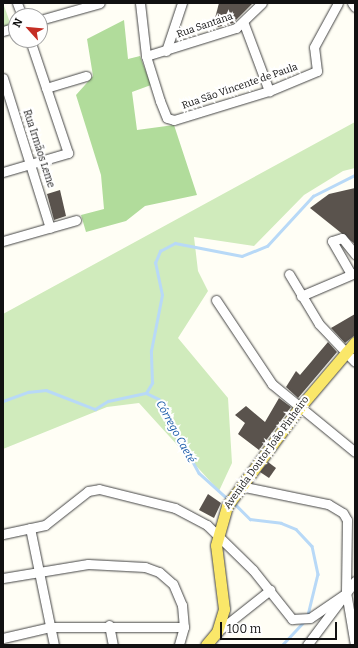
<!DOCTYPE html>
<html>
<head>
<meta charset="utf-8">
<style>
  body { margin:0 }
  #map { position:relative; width:358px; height:648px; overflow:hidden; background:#fffef5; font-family:Bitter,serif }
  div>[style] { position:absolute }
  .green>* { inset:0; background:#d0ebbc }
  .forest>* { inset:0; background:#b1dc9b }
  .stream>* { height:2.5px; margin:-1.25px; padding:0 1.25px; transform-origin:1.25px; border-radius:1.25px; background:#b8d9f7 }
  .building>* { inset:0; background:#5a534d }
  .roads { filter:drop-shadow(0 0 1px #444) drop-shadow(0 0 1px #444) }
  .minor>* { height:9px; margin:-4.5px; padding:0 4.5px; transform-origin:4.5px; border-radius:4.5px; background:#fff }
  .major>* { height:11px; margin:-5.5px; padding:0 5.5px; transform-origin:5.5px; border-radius:5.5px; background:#fae769 }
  span { translate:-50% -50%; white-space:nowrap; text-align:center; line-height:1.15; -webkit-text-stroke:4px #fff; paint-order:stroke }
  .street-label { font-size:10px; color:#111 }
  .water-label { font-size:11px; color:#1658a7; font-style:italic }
  .frame { position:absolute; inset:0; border:4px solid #111; pointer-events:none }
  .north { position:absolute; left:8px; top:8px; width:40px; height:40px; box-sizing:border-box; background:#fff; border:1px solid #a0a0a0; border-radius:50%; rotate:297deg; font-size:11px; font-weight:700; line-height:16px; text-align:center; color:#111 }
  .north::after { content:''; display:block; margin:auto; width:14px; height:18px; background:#c52e25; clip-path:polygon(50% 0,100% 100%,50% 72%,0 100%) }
  .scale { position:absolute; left:220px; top:622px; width:117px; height:18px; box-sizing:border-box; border:2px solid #111; border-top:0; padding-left:5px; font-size:12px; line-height:14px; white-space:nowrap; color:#111; -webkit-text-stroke:3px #fff; paint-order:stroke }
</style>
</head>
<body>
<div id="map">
  <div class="green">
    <div style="clip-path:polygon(3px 3px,12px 28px,3px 29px)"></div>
    <div style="clip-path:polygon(355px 122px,355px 168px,343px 171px,304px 195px,254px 246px,194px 237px,198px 271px,208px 291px,178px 338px,228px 398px,232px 463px,219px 491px,139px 403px,107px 407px,3px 449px,3px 314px)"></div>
  </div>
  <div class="forest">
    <div style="clip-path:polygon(124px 20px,128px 59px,140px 56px,151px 85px,132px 92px,137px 130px,174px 125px,197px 195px,145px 206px,126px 221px,86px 232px,81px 215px,104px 209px,101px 175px,76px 95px,93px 76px,87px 39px)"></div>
  </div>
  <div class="stream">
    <div style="left:146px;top:393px;width:12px;rotate:-59deg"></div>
    <div style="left:152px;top:383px;width:32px;rotate:-92deg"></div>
    <div style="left:151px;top:351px;width:57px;rotate:-78.9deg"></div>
    <div style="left:162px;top:295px;width:33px;rotate:-102deg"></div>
    <div style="left:155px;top:263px;width:13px;rotate:-67deg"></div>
    <div style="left:160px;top:251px;width:17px;rotate:-28deg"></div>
    <div style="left:175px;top:243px;width:68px;rotate:11deg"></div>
    <div style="left:242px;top:256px;width:27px;rotate:-22deg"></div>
    <div style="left:267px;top:246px;width:68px;rotate:-47.4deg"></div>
    <div style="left:313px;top:196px;width:47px;rotate:-26.6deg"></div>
    <div style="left:3px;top:401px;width:27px;rotate:-20deg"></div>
    <div style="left:28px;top:392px;width:18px;rotate:-6deg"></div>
    <div style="left:46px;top:390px;width:53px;rotate:21.2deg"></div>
    <div style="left:95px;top:409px;width:15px;rotate:-32deg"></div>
    <div style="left:108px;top:401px;width:39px;rotate:-12deg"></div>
    <div style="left:146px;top:393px;width:14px;rotate:25deg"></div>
    <div style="left:159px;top:399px;width:84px;rotate:61.6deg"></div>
    <div style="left:199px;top:473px;width:39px;rotate:42deg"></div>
    <div style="left:234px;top:503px;width:23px;rotate:45deg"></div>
    <div style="left:250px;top:519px;width:31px;rotate:7deg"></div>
    <div style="left:281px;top:523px;width:16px;rotate:22deg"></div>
    <div style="left:296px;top:529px;width:23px;rotate:47deg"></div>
    <div style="left:312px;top:546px;width:29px;rotate:78deg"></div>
    <div style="left:318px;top:574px;width:42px;rotate:103.7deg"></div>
    <div style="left:282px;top:645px;width:33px;rotate:-47deg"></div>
  </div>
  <div class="building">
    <div style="clip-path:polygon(219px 3px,253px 3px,233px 23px,218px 27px,214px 22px)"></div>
    <div style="clip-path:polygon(355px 188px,355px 244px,310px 208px,329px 194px)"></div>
    <div style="clip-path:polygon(60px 190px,66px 216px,54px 220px,47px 194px)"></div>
    <div style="clip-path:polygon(355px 314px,355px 335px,345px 343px,331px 328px)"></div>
    <div style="clip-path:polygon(328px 342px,337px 352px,298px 398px,286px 387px,296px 371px,300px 375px)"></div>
    <div style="clip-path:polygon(279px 398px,291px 407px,259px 450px,238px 434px,245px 423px,235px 415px,246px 406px,265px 422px)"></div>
    <div style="clip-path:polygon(268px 462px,276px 468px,269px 478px,260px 472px)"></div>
    <div style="clip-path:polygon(208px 494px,221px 503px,214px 518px,199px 510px)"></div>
  </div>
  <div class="roads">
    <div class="minor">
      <div style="left:17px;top:3px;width:14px;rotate:69deg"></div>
      <div style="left:140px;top:3px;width:53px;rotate:83.5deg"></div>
      <div style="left:146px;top:56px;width:47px;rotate:72.7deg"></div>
      <div style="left:160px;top:101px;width:18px;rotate:68deg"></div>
      <div style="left:167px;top:118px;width:7px;rotate:16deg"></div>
      <div style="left:174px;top:120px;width:99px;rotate:-17deg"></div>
      <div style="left:269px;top:91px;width:52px;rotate:-22.6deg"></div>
      <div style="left:317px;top:71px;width:24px;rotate:-97deg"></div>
      <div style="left:314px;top:47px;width:50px;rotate:-61.4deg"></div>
      <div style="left:352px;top:3px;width:5px;rotate:53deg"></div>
      <div style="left:40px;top:20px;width:62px;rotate:-15.8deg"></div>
      <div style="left:244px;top:24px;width:72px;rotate:69.5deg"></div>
      <div style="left:3px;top:31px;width:14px;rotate:-17deg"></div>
      <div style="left:166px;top:51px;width:51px;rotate:-71.6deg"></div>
      <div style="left:146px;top:56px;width:94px;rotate:-17.3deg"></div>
      <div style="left:236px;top:28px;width:36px;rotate:-44deg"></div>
      <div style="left:3px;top:78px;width:157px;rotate:72.6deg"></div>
      <div style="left:46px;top:88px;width:42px;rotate:-16.7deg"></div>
      <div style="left:3px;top:172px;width:68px;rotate:-16.3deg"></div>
      <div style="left:68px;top:153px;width:119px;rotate:-108.6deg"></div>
      <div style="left:3px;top:241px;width:76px;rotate:-16deg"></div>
      <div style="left:289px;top:274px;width:58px;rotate:59deg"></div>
      <div style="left:319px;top:324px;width:52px;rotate:46.5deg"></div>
      <div style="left:351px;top:274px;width:38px;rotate:-120deg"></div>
      <div style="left:332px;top:241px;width:10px;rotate:-17deg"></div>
      <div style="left:342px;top:238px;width:21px;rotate:51deg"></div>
      <div style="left:301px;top:296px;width:59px;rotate:-23.1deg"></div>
      <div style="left:216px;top:300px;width:101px;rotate:56.3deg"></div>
      <div style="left:272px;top:384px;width:107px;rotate:39.3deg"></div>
      <div style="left:240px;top:486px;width:90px;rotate:11.6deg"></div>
      <div style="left:328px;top:504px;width:17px;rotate:31deg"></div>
      <div style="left:343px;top:513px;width:8px;rotate:60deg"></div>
      <div style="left:347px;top:520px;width:72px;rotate:90.8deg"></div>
      <div style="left:346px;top:592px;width:54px;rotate:80.4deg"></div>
      <div style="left:30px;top:528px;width:119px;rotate:78.4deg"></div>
      <div style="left:3px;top:534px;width:43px;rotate:-12.1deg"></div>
      <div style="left:45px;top:525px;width:55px;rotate:-38.3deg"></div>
      <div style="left:88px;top:491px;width:11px;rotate:-10deg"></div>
      <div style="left:99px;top:489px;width:78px;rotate:14deg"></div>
      <div style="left:175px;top:508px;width:36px;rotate:28deg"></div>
      <div style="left:207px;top:525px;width:64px;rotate:44.4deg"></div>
      <div style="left:253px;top:570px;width:63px;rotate:51.5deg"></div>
      <div style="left:292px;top:619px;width:18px;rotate:-3deg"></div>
      <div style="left:310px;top:618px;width:42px;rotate:-34.4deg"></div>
      <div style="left:3px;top:578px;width:86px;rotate:-9.4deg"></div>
      <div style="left:88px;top:564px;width:57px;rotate:3deg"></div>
      <div style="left:145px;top:567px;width:15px;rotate:20deg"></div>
      <div style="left:159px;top:572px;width:18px;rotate:41deg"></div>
      <div style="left:173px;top:584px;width:23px;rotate:67deg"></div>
      <div style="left:182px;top:605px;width:22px;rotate:85deg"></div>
      <div style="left:184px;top:627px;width:19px;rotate:106deg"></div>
      <div style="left:109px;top:625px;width:20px;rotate:79deg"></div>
      <div style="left:217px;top:632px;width:68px;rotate:-38.4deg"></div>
      <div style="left:3px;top:638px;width:48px;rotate:-13.2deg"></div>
      <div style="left:50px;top:627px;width:134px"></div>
      <div style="left:307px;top:645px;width:80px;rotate:-53.1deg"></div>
    </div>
    <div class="major">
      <div style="left:206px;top:645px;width:17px;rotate:-50deg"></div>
      <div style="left:217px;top:632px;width:24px;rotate:-73deg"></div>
      <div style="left:224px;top:609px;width:64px;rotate:-97.1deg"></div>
      <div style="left:216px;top:545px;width:41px;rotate:-74.2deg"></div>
      <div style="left:227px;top:506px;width:122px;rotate:-53.7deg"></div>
      <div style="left:299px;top:408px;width:87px;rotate:-49.7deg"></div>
    </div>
  </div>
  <div class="street-label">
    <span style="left:205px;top:26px;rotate:-19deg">Rua Santana</span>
    <span style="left:240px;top:87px;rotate:-19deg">Rua São Vincente de Paula</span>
    <span style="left:38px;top:149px;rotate:72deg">Rua Irmãos Leme</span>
    <span style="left:267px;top:453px;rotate:-54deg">Avenida Doutor João Pinheiro</span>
  </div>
  <div class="water-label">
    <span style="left:175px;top:432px;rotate:61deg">Córrego Caeté</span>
  </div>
  <div class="frame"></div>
  <div class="north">N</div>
  <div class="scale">100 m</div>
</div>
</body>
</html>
